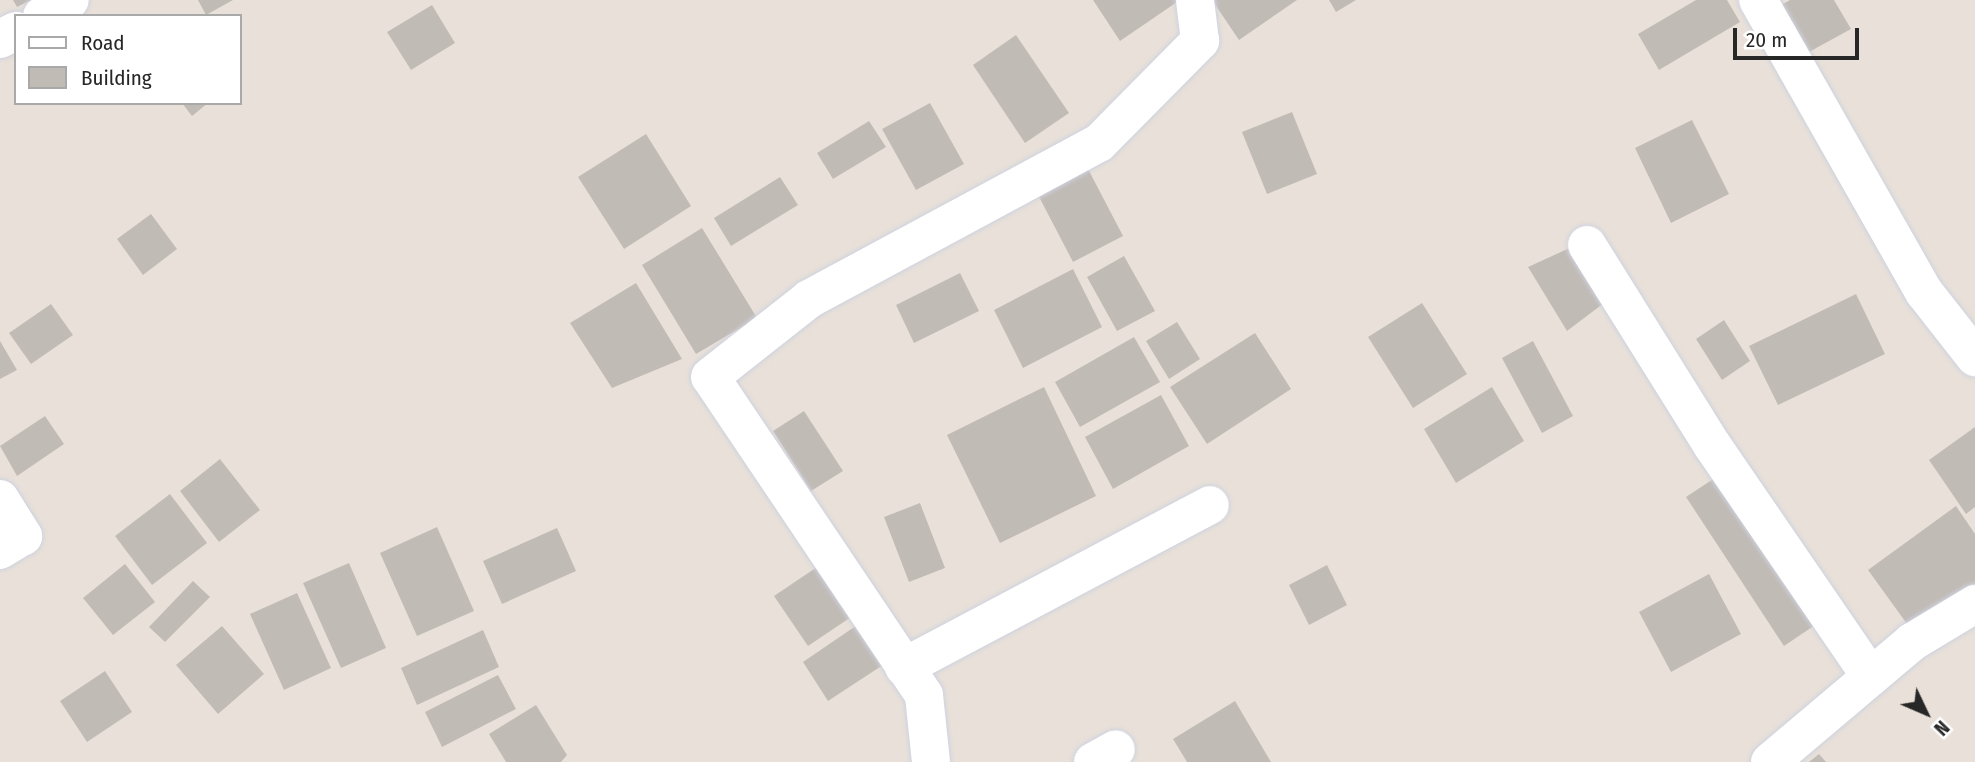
<!DOCTYPE html>
<html>
<head>
<meta charset="utf-8">
<style>
  body { margin:0 }
  #map { position:relative; width:1975px; height:762px; overflow:hidden; background:#e9e1d9; font-family:"Fira Sans Condensed",sans-serif }
  div>[style] { position:absolute }
  .building>* { inset:0; background:#c1bbb6 }
  .roads { filter:drop-shadow(0 0 2px #ced2df) drop-shadow(0 0 2px #ced2df) }
  .street>* { height:38px; margin:-19px; padding:0 19px; transform-origin:19px; border-radius:19px; background:#fff }
  .secondary>* { height:38px; margin:-19px; padding:0 19px; transform-origin:19px; border-radius:19px; background:#fff }
  span { translate:-50% -50%; white-space:nowrap; text-align:center; line-height:1.15; -webkit-text-stroke:5px #fff; paint-order:stroke }
  .legend { position:absolute; left:14px; top:14px; width:228px; height:91px; box-sizing:border-box; background:#fff; border:2px solid #a9a9a9; margin:0; padding:9px 12px; list-style:none; font-size:21px; color:#272727 }
  .legend li { display:flex; align-items:center; gap:14px; height:35px }
  .legend b { width:35px; border:2px solid #a9a9a9 }
  .north { position:absolute; left:1891px; top:678px; width:70px; height:70px; -webkit-text-stroke:5px #fff; paint-order:stroke; rotate:134deg; font-size:19px; font-weight:700; line-height:28px; text-align:center; color:#272727 }
  .north::after { content:''; display:block; margin:auto; width:24px; height:32px; background:#272727; clip-path:polygon(50% 0,100% 100%,50% 72%,0 100%) }
  .scale { position:absolute; left:1733px; top:28px; width:126px; height:32px; box-sizing:border-box; border:4px solid #272727; border-top:0; padding-left:9px; font-size:21px; line-height:24px; white-space:nowrap; color:#272727; -webkit-text-stroke:5px #fff; paint-order:stroke }
</style>
</head>
<body>
<div id="map">
  <div class="building">
    <div style="clip-path:polygon(13px 0,31px 0,17px 7px)"></div>
    <div style="clip-path:polygon(198px 0,233px 0,206px 15px)"></div>
    <div style="clip-path:polygon(1093px 0,1180px 0,1120px 41px)"></div>
    <div style="clip-path:polygon(1212px 0,1297px 0,1239px 40px)"></div>
    <div style="clip-path:polygon(1329px 0,1356px 0,1336px 12px)"></div>
    <div style="clip-path:polygon(1696px 0,1727px 0,1740px 22px,1659px 70px,1638px 34px)"></div>
    <div style="clip-path:polygon(1790px 0,1834px 0,1851px 29px,1798px 58px,1771px 11px)"></div>
    <div style="clip-path:polygon(432px 5px,455px 43px,411px 70px,387px 32px)"></div>
    <div style="clip-path:polygon(1016px 35px,1069px 113px,1025px 143px,973px 65px)"></div>
    <div style="clip-path:polygon(182px 103px,208px 103px,192px 116px)"></div>
    <div style="clip-path:polygon(930px 103px,964px 164px,916px 190px,882px 129px)"></div>
    <div style="clip-path:polygon(1292px 112px,1317px 174px,1267px 194px,1242px 132px)"></div>
    <div style="clip-path:polygon(1692px 120px,1729px 194px,1671px 223px,1635px 148px)"></div>
    <div style="clip-path:polygon(869px 121px,886px 147px,833px 179px,817px 153px)"></div>
    <div style="clip-path:polygon(646px 134px,691px 206px,624px 249px,578px 177px)"></div>
    <div style="clip-path:polygon(1086px 165px,1123px 236px,1073px 262px,1036px 191px)"></div>
    <div style="clip-path:polygon(780px 177px,798px 205px,731px 246px,714px 218px)"></div>
    <div style="clip-path:polygon(151px 214px,177px 249px,143px 275px,117px 239px)"></div>
    <div style="clip-path:polygon(702px 228px,757px 318px,696px 354px,642px 265px)"></div>
    <div style="clip-path:polygon(1576px 245px,1608px 300px,1567px 331px,1528px 267px)"></div>
    <div style="clip-path:polygon(1124px 256px,1155px 311px,1117px 331px,1087px 277px)"></div>
    <div style="clip-path:polygon(1073px 269px,1102px 327px,1023px 368px,994px 310px)"></div>
    <div style="clip-path:polygon(960px 273px,979px 311px,914px 343px,896px 305px)"></div>
    <div style="clip-path:polygon(636px 283px,682px 359px,612px 388px,570px 323px)"></div>
    <div style="clip-path:polygon(1856px 294px,1885px 354px,1778px 405px,1749px 346px)"></div>
    <div style="clip-path:polygon(1422px 303px,1467px 374px,1413px 408px,1368px 337px)"></div>
    <div style="clip-path:polygon(51px 304px,73px 335px,31px 364px,9px 333px)"></div>
    <div style="clip-path:polygon(1724px 320px,1750px 361px,1722px 380px,1696px 339px)"></div>
    <div style="clip-path:polygon(1177px 322px,1200px 359px,1169px 379px,1146px 341px)"></div>
    <div style="clip-path:polygon(1255px 333px,1291px 389px,1207px 444px,1170px 387px)"></div>
    <div style="clip-path:polygon(1134px 337px,1160px 382px,1080px 427px,1055px 382px)"></div>
    <div style="clip-path:polygon(0 341px,17px 370px,0 379px)"></div>
    <div style="clip-path:polygon(1533px 341px,1573px 416px,1542px 433px,1502px 358px)"></div>
    <div style="clip-path:polygon(1044px 387px,1096px 496px,1000px 543px,947px 435px)"></div>
    <div style="clip-path:polygon(1492px 387px,1524px 441px,1456px 483px,1424px 429px)"></div>
    <div style="clip-path:polygon(1161px 395px,1189px 446px,1113px 489px,1085px 437px)"></div>
    <div style="clip-path:polygon(804px 411px,843px 471px,811px 491px,773px 431px)"></div>
    <div style="clip-path:polygon(45px 416px,64px 444px,17px 476px,0 446px)"></div>
    <div style="clip-path:polygon(1975px 427px,1975px 507px,1966px 514px,1929px 460px)"></div>
    <div style="clip-path:polygon(220px 459px,260px 510px,219px 542px,180px 491px)"></div>
    <div style="clip-path:polygon(1724px 472px,1821px 621px,1784px 646px,1686px 497px)"></div>
    <div style="clip-path:polygon(170px 494px,207px 543px,152px 585px,115px 536px)"></div>
    <div style="clip-path:polygon(920px 503px,945px 568px,909px 582px,884px 517px)"></div>
    <div style="clip-path:polygon(1956px 506px,1975px 534px,1975px 591px,1915px 635px,1868px 570px)"></div>
    <div style="clip-path:polygon(437px 527px,474px 611px,417px 636px,380px 553px)"></div>
    <div style="clip-path:polygon(557px 528px,576px 571px,502px 604px,483px 561px)"></div>
    <div style="clip-path:polygon(826px 561px,860px 611px,808px 646px,774px 596px)"></div>
    <div style="clip-path:polygon(349px 563px,386px 648px,341px 668px,303px 583px)"></div>
    <div style="clip-path:polygon(125px 564px,155px 602px,113px 635px,83px 598px)"></div>
    <div style="clip-path:polygon(1327px 565px,1347px 605px,1309px 625px,1289px 585px)"></div>
    <div style="clip-path:polygon(1709px 574px,1741px 634px,1671px 672px,1639px 612px)"></div>
    <div style="clip-path:polygon(193px 581px,210px 597px,165px 642px,149px 627px)"></div>
    <div style="clip-path:polygon(297px 593px,331px 668px,284px 690px,250px 614px)"></div>
    <div style="clip-path:polygon(863px 621px,889px 661px,828px 701px,803px 662px)"></div>
    <div style="clip-path:polygon(222px 626px,264px 674px,218px 714px,176px 665px)"></div>
    <div style="clip-path:polygon(483px 630px,499px 667px,417px 705px,401px 668px)"></div>
    <div style="clip-path:polygon(105px 671px,132px 712px,87px 742px,60px 701px)"></div>
    <div style="clip-path:polygon(498px 675px,516px 709px,442px 747px,425px 712px)"></div>
    <div style="clip-path:polygon(1235px 701px,1271px 762px,1187px 762px,1173px 739px)"></div>
    <div style="clip-path:polygon(536px 705px,567px 755px,561px 762px,506px 762px,489px 734px)"></div>
    <div style="clip-path:polygon(1819px 754px,1826px 762px,1809px 762px)"></div>
  </div>
  <div class="roads">
    <div class="street">
      <div style="left:1758px;top:0;width:336px;rotate:60.4deg"></div>
      <div style="left:1924px;top:292px;width:83px;rotate:51.9deg"></div>
      <div style="left:42px;top:16px;width:32px;rotate:-30deg"></div>
      <div style="left:0;top:39px;width:18px;rotate:-27deg"></div>
      <div style="left:1587px;top:245px;width:236px;rotate:58deg"></div>
      <div style="left:1712px;top:445px;width:281px;rotate:55.6deg"></div>
      <div style="left:0;top:499px;width:44px;rotate:58.1deg"></div>
      <div style="left:23px;top:536px;width:27px;rotate:149deg"></div>
      <div style="left:904px;top:667px;width:346px;rotate:-27.9deg"></div>
      <div style="left:931px;top:762px;width:67px;rotate:-96deg"></div>
      <div style="left:924px;top:695px;width:383px;rotate:-123.9deg"></div>
      <div style="left:710px;top:377px;width:126px;rotate:-38.2deg"></div>
      <div style="left:809px;top:299px;width:329px;rotate:-28.3deg"></div>
      <div style="left:1099px;top:143px;width:144px;rotate:-45.3deg"></div>
      <div style="left:1200px;top:41px;width:41px;rotate:-97deg"></div>
      <div style="left:1093px;top:762px;width:26px;rotate:-29deg"></div>
    </div>
    <div class="secondary">
      <div style="left:1770px;top:762px;width:186px;rotate:-40.2deg"></div>
      <div style="left:1912px;top:642px;width:74px;rotate:-31.1deg"></div>
    </div>
  </div>
  <ul class="legend">
  <li><b style="height:9px;background:#fff"></b>Road</li>
  <li><b style="height:19px;background:#c1bbb6"></b>Building</li>
  </ul>
  <div class="north">N</div>
  <div class="scale">20 m</div>
</div>
</body>
</html>
